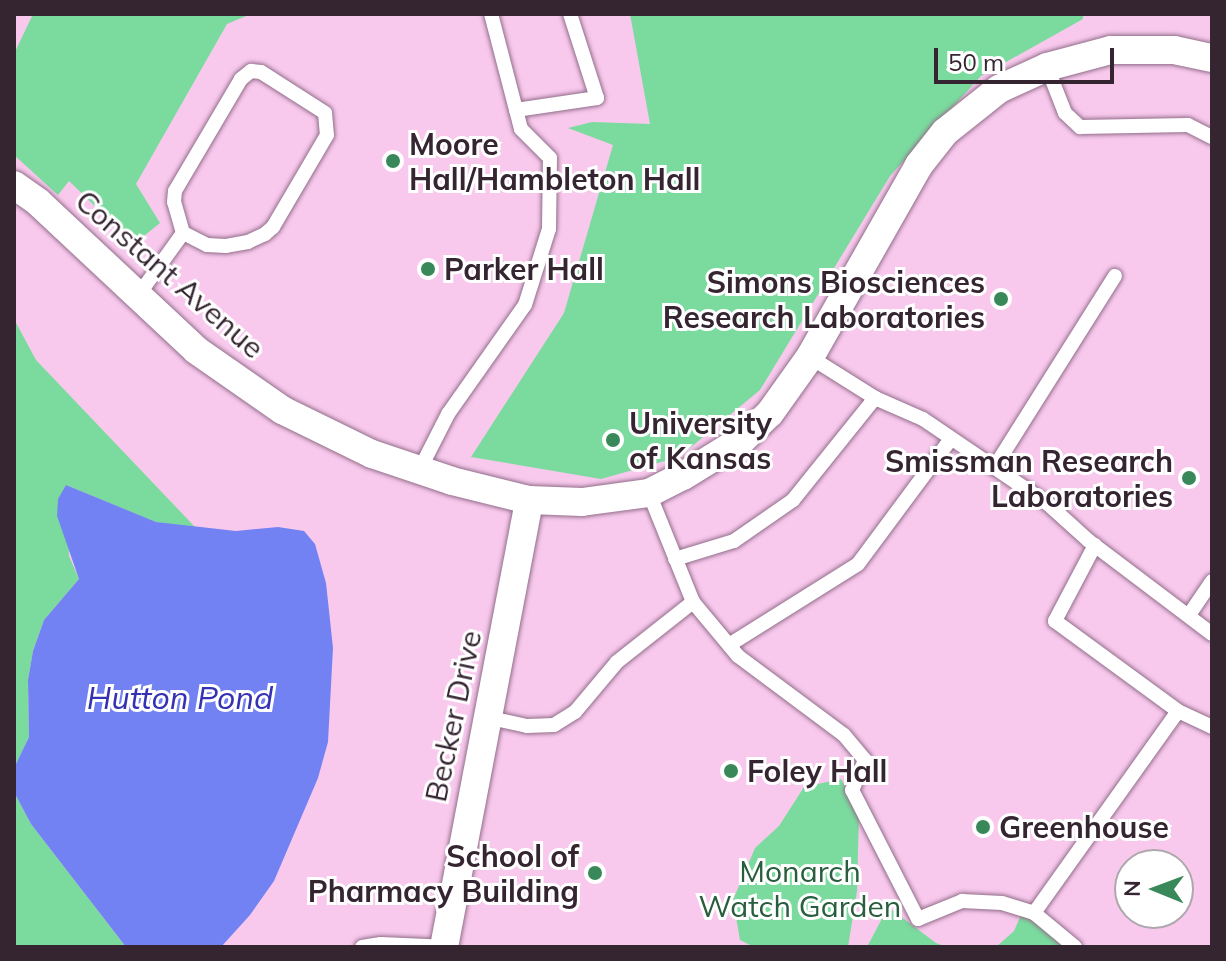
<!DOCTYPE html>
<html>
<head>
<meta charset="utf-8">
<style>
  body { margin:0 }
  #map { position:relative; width:1226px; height:961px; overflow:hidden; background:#fdd5f3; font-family:Mulish,sans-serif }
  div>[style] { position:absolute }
  .built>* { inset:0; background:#f8c9ed }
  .green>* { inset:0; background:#7bdb9e }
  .water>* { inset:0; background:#7382f2 }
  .roads { filter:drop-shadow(0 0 2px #926e8a) drop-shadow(0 0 2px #926e8a) }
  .lane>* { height:14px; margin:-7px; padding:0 7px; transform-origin:7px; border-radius:7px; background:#fff }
  .street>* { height:28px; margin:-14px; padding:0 14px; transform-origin:14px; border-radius:14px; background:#fff }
  .dots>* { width:22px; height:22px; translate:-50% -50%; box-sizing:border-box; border:4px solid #fff; border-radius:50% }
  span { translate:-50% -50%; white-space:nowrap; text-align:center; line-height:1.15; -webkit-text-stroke:6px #fff; paint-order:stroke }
  .poi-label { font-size:30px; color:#352531; font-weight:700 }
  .left { translate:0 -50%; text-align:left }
  .right { translate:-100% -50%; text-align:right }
  .street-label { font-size:30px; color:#352531 }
  .park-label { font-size:30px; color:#285d3d }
  .water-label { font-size:32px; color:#3431b2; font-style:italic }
  .frame { position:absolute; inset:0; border:16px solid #352531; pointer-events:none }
  .north { position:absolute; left:1114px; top:849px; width:80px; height:80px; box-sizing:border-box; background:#fff; border:2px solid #aea8ad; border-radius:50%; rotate:271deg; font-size:22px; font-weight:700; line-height:32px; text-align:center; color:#352531 }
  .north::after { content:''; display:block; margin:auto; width:28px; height:36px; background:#388859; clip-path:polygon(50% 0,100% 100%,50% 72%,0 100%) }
  .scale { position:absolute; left:934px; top:48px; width:180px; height:36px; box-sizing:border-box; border:4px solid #352531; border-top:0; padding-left:10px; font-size:24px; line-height:28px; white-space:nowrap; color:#352531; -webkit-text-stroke:6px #fff; paint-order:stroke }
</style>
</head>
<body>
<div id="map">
  <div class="built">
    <div style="clip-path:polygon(evenodd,14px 14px,1212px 14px,1212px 947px,14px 947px,14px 14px,1130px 865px,1178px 865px,1178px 913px,1130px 913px,1130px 865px)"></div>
  </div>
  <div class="green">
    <div style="clip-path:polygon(33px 14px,251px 14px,227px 24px,136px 184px,160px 223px,134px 244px,69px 181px,58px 195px,14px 155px,14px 54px)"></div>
    <div style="clip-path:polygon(630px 14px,1083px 14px,1083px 19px,981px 76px,890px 176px,760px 390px,679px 457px,601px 479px,471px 457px,564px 313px,613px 145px,568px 128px,592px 122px,650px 124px)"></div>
    <div style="clip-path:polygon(14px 319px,36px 360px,196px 528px,155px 522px,66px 485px,69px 556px,79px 579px,44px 620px,33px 651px,28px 680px,29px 737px,14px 768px)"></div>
    <div style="clip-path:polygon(841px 779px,859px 813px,857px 891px,848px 947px,754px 947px,740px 940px,733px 900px,755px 848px,779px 826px,804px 787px)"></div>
    <div style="clip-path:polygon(14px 792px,31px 824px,126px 947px,14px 947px)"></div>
    <div style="clip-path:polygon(888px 907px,936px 943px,947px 947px,867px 947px)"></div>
    <div style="clip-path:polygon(1021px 915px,1076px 946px,996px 947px,1014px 931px)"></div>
  </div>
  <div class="water">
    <div style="clip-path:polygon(66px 485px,156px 522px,236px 531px,278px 527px,304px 531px,315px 544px,326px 583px,333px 648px,328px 742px,318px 778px,274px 881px,250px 915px,221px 947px,126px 947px,31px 824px,14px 792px,14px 768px,29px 737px,28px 680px,33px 651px,44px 620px,79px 579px,57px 516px,58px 499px)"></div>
  </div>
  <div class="roads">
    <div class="lane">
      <div style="left:1047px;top:67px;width:49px;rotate:68.6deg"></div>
      <div style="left:1065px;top:113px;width:21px;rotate:43deg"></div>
      <div style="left:1080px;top:127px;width:108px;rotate:-1.1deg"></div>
      <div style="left:1188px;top:125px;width:27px;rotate:27deg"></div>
      <div style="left:516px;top:110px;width:82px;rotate:-8.4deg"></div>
      <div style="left:597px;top:98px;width:88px;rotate:-107.8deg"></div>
      <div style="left:137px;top:297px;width:79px;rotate:-54.3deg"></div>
      <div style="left:183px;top:233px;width:32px;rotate:-106deg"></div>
      <div style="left:174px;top:202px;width:11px;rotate:-85deg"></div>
      <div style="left:175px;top:191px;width:130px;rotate:-59.5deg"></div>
      <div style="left:241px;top:79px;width:13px;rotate:-39deg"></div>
      <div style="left:251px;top:71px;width:10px;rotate:6deg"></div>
      <div style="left:261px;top:72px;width:76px;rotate:32.6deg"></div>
      <div style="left:325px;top:113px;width:22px;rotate:85deg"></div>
      <div style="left:327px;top:135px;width:107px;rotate:120.4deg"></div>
      <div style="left:273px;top:227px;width:11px;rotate:139deg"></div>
      <div style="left:265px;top:234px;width:19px;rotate:155deg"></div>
      <div style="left:248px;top:242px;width:22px;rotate:170deg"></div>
      <div style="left:226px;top:246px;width:19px;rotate:-177deg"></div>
      <div style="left:207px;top:245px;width:27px;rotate:-153deg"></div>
      <div style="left:810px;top:357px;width:77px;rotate:32.2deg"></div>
      <div style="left:875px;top:398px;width:52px;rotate:23.6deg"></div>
      <div style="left:923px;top:419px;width:151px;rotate:34.2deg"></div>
      <div style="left:1048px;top:504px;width:55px;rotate:42.1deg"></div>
      <div style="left:1089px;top:541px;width:154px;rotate:37.1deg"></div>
      <div style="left:994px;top:468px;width:227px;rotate:-57.8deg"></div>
      <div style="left:419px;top:471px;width:64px;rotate:-63deg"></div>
      <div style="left:448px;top:414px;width:133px;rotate:-54.8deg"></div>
      <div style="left:525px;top:305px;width:80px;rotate:-72.5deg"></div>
      <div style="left:549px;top:229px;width:71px;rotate:-89.2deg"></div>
      <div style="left:550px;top:158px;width:41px;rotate:-135deg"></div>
      <div style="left:521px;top:129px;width:119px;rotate:-104.6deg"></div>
      <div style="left:649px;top:493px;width:118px;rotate:68deg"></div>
      <div style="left:693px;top:602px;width:70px;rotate:50.2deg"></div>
      <div style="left:738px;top:656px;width:132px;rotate:36.7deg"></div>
      <div style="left:844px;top:735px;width:33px;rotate:50deg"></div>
      <div style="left:865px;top:760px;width:33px;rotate:113deg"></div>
      <div style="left:852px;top:790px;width:145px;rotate:62.9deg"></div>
      <div style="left:918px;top:919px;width:48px;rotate:-22.2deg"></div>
      <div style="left:962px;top:901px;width:40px;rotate:2.9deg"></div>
      <div style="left:1002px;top:903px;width:34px;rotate:17deg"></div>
      <div style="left:1095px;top:545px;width:86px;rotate:117.8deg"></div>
      <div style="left:1055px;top:621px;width:152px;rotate:36.2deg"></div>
      <div style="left:1178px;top:711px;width:38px;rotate:25deg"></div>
      <div style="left:675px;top:559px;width:62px;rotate:-17deg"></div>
      <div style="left:734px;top:541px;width:72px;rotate:-34.8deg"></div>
      <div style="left:793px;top:500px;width:131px;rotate:-51.2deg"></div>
      <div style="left:1189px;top:615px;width:41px;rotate:-55.9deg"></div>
      <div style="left:729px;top:645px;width:152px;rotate:-32.1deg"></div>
      <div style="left:858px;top:564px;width:156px;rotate:-53.4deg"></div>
      <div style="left:486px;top:717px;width:42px;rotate:12.4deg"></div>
      <div style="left:527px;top:726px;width:27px;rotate:-2deg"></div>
      <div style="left:554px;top:725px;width:25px;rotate:-32deg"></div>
      <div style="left:575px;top:712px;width:65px;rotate:-50deg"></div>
      <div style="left:617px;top:662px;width:97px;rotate:-38.3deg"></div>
      <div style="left:362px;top:947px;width:19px;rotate:-9deg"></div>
      <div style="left:381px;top:944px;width:68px;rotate:2.5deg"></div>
      <div style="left:1075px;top:947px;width:53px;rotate:-140.3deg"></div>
      <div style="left:1034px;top:913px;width:248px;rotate:-54.5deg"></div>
    </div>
    <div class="street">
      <div style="left:14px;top:185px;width:29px;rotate:35deg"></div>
      <div style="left:38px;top:202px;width:216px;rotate:43.1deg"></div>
      <div style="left:196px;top:350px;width:105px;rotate:34.9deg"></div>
      <div style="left:282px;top:410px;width:100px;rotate:26.1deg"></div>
      <div style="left:372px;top:454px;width:84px;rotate:18.6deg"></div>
      <div style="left:452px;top:481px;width:79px;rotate:13.9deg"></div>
      <div style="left:529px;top:500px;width:53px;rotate:2.2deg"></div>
      <div style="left:582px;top:502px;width:68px;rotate:-7.7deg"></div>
      <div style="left:649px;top:493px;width:38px;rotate:-27deg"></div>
      <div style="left:683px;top:476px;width:70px;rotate:-31.7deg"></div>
      <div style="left:743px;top:439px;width:37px;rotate:-44deg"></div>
      <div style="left:770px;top:413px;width:69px;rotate:-54.5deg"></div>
      <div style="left:810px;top:357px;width:221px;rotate:-60.4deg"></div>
      <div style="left:919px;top:165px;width:42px;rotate:-51.8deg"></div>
      <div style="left:945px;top:132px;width:69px;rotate:-38.5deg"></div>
      <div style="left:999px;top:89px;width:53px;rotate:-24.6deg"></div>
      <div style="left:1047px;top:67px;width:66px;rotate:-14.9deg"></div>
      <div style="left:1111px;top:50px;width:63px"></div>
      <div style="left:1174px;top:50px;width:39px;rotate:12deg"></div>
      <div style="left:444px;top:947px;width:455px;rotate:-79.2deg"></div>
    </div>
  </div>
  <div class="dots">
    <div style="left:393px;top:161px;background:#388859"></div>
    <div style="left:428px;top:269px;background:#388859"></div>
    <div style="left:1001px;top:299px;background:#388859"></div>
    <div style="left:613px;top:440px;background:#388859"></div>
    <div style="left:1189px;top:478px;background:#388859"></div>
    <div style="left:731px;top:771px;background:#388859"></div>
    <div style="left:983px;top:827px;background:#388859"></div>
    <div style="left:595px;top:873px;background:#388859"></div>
  </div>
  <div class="poi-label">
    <span class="left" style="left:409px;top:161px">Moore<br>Hall/Hambleton Hall</span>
    <span class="left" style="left:444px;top:269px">Parker Hall</span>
    <span class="right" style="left:985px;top:299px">Simons Biosciences<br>Research Laboratories</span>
    <span class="left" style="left:629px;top:440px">University<br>of Kansas</span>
    <span class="right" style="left:1173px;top:478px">Smissman Research<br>Laboratories</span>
    <span class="left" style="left:747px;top:771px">Foley Hall</span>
    <span class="left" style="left:999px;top:827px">Greenhouse</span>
    <span class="right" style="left:579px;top:873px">School of<br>Pharmacy Building</span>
  </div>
  <div class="street-label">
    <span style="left:170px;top:274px;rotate:41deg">Constant Avenue</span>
    <span style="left:453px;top:716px;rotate:-78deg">Becker Drive</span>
  </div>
  <div class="park-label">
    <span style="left:800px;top:888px">Monarch<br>Watch Garden</span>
  </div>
  <div class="water-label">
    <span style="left:180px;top:697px">Hutton Pond</span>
  </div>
  <div class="frame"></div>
  <div class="north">N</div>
  <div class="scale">50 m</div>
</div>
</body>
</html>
